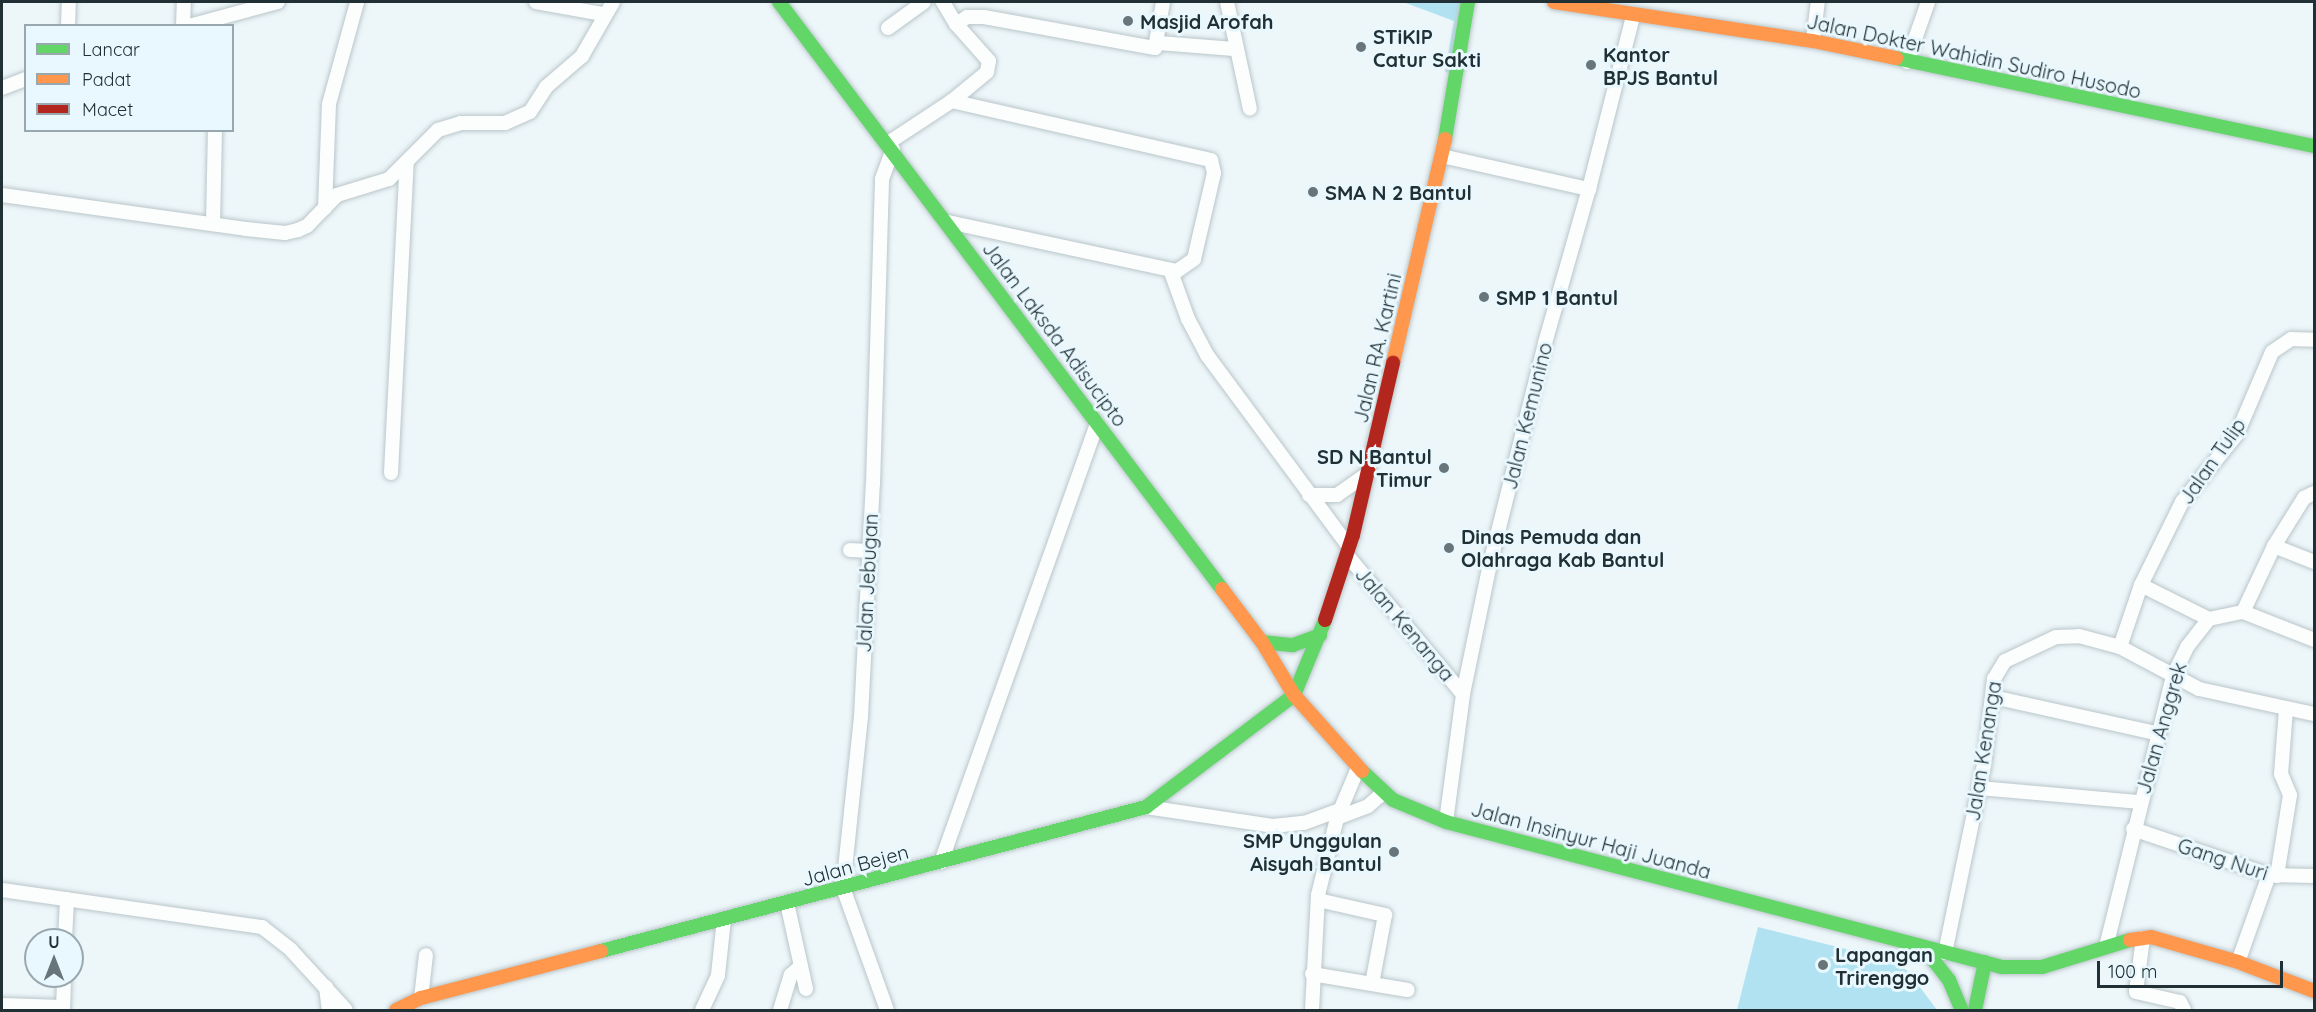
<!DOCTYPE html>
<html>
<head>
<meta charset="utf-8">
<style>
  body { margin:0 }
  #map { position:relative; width:2316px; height:1012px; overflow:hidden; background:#edf6f9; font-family:Quicksand,sans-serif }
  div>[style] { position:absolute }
  .green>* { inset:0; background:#b1e2f1 }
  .roads { filter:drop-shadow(0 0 2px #bac6ca) drop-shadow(0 0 2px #bac6ca) }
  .street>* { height:14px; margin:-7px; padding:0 7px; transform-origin:7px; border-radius:7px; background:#fcfefe }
  .fast>* { height:14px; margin:-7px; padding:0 7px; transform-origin:7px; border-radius:7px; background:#63d668 }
  .slow>* { height:14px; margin:-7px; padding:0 7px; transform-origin:7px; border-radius:7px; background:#ff974d }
  .jam>* { height:14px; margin:-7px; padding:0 7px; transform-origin:7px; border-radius:7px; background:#b3261e }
  .dots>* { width:16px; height:16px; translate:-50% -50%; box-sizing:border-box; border:3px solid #e8f8fe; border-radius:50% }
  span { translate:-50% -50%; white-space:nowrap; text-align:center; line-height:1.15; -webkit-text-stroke:6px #e8f8fe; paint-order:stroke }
  .poi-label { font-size:20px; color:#203035; font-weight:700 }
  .left { translate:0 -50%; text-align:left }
  .right { translate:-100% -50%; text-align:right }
  .street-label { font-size:20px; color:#203035 }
  .frame { position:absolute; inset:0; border:3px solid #203035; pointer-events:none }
  .legend { position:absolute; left:24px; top:24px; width:210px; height:108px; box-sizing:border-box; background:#e8f8fe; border:2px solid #98a8ae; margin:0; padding:8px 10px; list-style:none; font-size:18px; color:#203035 }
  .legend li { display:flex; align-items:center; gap:12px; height:30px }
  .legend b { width:30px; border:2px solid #98a8ae }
  .north { position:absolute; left:24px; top:928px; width:60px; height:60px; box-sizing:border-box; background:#e8f8fe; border:2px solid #98a8ae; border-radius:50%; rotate:0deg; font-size:16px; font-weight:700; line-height:24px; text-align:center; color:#203035 }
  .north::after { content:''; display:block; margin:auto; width:21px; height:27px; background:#68757a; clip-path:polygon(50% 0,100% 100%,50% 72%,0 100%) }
  .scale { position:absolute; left:2097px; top:961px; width:186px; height:27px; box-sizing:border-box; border:3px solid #203035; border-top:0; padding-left:8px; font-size:18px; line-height:21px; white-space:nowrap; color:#203035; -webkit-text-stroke:4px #e8f8fe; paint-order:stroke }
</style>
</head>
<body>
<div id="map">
  <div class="green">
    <div style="clip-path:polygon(1403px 2px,1470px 2px,1461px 74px,1445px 72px,1454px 21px)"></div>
    <div style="clip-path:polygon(1758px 927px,1889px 960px,1908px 971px,1937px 1010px,1737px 1010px)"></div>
  </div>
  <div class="roads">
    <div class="street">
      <div style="left:536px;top:2px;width:68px;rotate:10.2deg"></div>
      <div style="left:1227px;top:2px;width:109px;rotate:77.9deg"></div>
      <div style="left:956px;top:24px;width:13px;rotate:-32deg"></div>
      <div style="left:967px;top:17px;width:17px"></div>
      <div style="left:984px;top:17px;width:174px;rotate:10.3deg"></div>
      <div style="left:1155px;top:48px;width:47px;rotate:-80.1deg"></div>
      <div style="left:68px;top:26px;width:24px;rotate:-88deg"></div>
      <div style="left:183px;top:26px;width:24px;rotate:-88deg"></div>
      <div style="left:189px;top:26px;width:92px;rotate:-15.1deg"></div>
      <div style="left:888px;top:28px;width:44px;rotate:-35.8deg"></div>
      <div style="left:1813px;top:41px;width:39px;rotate:-83deg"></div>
      <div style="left:1159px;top:43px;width:75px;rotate:4.6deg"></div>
      <div style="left:1907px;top:62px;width:64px;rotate:-70.7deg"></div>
      <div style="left:2px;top:88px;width:26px;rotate:-21deg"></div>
      <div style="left:888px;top:143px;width:77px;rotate:-33.3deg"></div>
      <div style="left:952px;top:101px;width:45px;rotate:-39.6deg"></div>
      <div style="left:987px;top:72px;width:11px;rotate:-80deg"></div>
      <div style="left:989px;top:61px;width:50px;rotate:-131.7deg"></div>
      <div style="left:956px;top:24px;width:26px;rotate:-121deg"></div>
      <div style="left:1442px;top:156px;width:151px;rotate:12.7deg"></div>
      <div style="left:2px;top:195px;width:246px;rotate:7.9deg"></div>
      <div style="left:246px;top:229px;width:39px;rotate:6deg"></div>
      <div style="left:285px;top:233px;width:13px;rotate:-13deg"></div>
      <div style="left:298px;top:230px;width:10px;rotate:-24deg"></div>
      <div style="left:307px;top:226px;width:43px;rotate:-45.9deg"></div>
      <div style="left:337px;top:195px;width:54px;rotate:-17.1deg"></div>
      <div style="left:389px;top:179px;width:69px;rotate:-45deg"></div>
      <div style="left:438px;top:130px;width:24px;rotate:-17deg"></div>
      <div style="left:461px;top:123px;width:44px"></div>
      <div style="left:505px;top:123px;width:27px;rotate:-24deg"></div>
      <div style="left:530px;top:112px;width:30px;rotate:-57deg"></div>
      <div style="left:546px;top:87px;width:48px;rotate:-40.7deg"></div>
      <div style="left:582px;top:56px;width:62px;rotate:-60.1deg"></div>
      <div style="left:325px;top:208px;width:104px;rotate:-87.8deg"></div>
      <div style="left:329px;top:104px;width:106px;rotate:-74.6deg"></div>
      <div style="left:948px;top:222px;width:234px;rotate:12.1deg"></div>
      <div style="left:1177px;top:271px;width:21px;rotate:-35deg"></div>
      <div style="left:1194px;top:259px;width:88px;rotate:-76.9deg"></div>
      <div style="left:1214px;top:173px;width:13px;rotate:-103deg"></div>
      <div style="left:1211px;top:160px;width:266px;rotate:-167.2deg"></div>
      <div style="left:213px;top:224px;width:94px;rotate:-88.8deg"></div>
      <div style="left:1171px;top:272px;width:50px;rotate:70.1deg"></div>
      <div style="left:1188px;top:319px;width:41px;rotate:62.2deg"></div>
      <div style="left:1207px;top:355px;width:239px;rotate:53.5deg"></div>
      <div style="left:391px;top:473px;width:311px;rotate:-87.1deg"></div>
      <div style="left:1309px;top:495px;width:28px"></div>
      <div style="left:1337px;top:495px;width:37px;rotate:-35deg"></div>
      <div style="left:2274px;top:546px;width:43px;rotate:21.8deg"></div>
      <div style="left:850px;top:550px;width:17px;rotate:3deg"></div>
      <div style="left:1347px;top:555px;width:181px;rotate:50.2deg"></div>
      <div style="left:2141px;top:585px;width:76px;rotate:26.6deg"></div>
      <div style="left:2243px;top:612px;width:76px;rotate:21.5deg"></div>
      <div style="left:2120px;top:647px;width:65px;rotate:-71.3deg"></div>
      <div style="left:2141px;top:585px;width:93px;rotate:-63.7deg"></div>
      <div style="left:2182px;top:502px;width:87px;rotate:-51deg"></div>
      <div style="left:2237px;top:434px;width:89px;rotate:-66.9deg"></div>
      <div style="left:2272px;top:352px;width:23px;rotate:-34deg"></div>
      <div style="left:2291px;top:339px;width:23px;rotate:2deg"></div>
      <div style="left:1993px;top:697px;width:167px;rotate:12.5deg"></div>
      <div style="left:1979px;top:788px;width:162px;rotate:5deg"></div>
      <div style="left:1146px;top:807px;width:128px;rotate:8.5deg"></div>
      <div style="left:1273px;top:826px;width:31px;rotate:-6deg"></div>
      <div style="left:1304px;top:823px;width:38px;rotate:-20deg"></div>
      <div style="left:1337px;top:818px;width:33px;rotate:-21deg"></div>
      <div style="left:1368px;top:806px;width:21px;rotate:-41deg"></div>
      <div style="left:1446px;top:822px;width:129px;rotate:-82.4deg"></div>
      <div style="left:1463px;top:694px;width:129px;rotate:-78.3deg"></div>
      <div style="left:1489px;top:568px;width:232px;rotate:-76deg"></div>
      <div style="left:1545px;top:343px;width:160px;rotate:-74.1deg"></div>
      <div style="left:1589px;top:189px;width:179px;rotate:-75.7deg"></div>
      <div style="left:2133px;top:829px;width:144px;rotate:18.7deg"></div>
      <div style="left:2269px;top:875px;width:45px;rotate:1.3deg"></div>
      <div style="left:941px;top:862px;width:465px;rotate:-70.4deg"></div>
      <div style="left:2277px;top:876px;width:82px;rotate:-80.9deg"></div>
      <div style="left:2290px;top:795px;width:23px;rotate:-113deg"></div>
      <div style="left:2281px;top:774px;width:65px;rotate:-85.6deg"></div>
      <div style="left:2px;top:890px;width:263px;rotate:8.1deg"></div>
      <div style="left:262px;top:927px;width:37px;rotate:38deg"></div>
      <div style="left:291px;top:950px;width:81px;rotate:47.5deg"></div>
      <div style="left:1318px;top:900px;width:69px;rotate:12.6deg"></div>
      <div style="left:1385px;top:915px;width:70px;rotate:100.7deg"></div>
      <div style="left:787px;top:903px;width:88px;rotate:77.5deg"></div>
      <div style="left:2143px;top:938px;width:54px;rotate:97.4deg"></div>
      <div style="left:2136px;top:992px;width:45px;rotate:12.8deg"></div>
      <div style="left:2180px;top:1002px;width:9px;rotate:63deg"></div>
      <div style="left:65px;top:940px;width:41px;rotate:-87.2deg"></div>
      <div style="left:2106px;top:947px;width:279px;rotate:-76.1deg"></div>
      <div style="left:2173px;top:676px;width:32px;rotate:-64deg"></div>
      <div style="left:2187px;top:647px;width:36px;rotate:-52deg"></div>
      <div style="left:2209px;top:619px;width:35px;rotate:-12deg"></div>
      <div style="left:2243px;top:612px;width:73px;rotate:-64.8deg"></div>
      <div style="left:2274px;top:546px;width:57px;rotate:-58deg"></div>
      <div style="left:2304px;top:498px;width:11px;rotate:-27deg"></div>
      <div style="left:1945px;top:953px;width:192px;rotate:-78.3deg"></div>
      <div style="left:1984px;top:765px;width:87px;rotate:-83.4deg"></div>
      <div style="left:1994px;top:679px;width:21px;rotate:-59deg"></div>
      <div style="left:2005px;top:661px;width:56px;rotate:-25.2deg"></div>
      <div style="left:2056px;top:637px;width:23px;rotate:-2deg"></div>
      <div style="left:2079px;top:636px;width:42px;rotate:15deg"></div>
      <div style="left:2120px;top:647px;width:89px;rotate:28deg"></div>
      <div style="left:2199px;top:689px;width:118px;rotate:12.3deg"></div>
      <div style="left:2238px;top:962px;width:92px;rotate:-70.4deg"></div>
      <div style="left:1312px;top:974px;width:97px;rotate:9.5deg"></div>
      <div style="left:326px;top:987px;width:23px;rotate:83deg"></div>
      <div style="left:421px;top:998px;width:43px;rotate:-83.4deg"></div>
      <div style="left:2px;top:1005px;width:61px;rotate:1.9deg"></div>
      <div style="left:63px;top:1010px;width:34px;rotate:-88deg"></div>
      <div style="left:702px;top:1010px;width:38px;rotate:-65deg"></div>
      <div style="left:718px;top:975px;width:56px;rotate:-83.9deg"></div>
      <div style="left:780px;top:1010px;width:37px;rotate:-73deg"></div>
      <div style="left:791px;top:975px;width:13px;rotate:-42deg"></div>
      <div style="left:887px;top:1010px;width:130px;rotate:-109.8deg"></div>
      <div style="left:843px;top:888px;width:172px;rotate:-84deg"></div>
      <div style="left:861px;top:717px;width:233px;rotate:-87.1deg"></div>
      <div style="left:873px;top:484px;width:305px;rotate:-88.3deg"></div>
      <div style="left:882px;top:179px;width:32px;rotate:-70deg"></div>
      <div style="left:1312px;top:1010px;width:115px;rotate:-87deg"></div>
      <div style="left:1318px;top:895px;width:79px;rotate:-76.1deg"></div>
      <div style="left:1337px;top:818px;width:54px;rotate:-67.2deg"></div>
    </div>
    <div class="fast">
      <div style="left:779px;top:2px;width:735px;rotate:52.96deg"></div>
      <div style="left:1896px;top:58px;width:427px;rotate:11.9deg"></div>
      <div style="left:1445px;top:139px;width:139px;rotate:-80.5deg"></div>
      <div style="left:1262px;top:642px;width:31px;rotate:6deg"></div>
      <div style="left:1293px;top:645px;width:29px;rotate:-20deg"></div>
      <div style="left:1362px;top:771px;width:42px;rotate:43.1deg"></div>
      <div style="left:1393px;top:800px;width:57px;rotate:22.5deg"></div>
      <div style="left:1446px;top:822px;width:575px;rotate:14.62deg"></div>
      <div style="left:2002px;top:967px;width:40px"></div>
      <div style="left:2042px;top:967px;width:92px;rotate:-17.1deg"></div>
      <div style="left:1923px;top:947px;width:42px;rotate:51.8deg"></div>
      <div style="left:1949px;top:980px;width:33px;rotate:67deg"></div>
      <div style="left:601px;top:951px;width:564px;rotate:-14.8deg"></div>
      <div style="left:1146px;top:807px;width:186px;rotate:-37.1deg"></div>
      <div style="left:1294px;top:695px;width:81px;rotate:-67.5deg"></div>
      <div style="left:1975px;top:1010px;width:49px;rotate:-78.2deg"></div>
    </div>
    <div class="slow">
      <div style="left:1554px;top:2px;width:262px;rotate:8.6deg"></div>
      <div style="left:1813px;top:41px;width:85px;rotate:11.6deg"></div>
      <div style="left:1393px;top:363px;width:230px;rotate:-76.9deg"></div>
      <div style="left:1222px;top:589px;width:66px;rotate:53deg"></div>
      <div style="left:1262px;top:642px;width:62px;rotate:58.9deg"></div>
      <div style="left:1294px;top:695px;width:102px;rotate:48.2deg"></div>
      <div style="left:2130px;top:940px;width:21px;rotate:-8deg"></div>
      <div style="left:2151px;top:937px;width:91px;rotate:16deg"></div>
      <div style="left:2238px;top:962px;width:81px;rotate:20.9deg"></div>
      <div style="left:396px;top:1010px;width:28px;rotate:-26deg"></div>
      <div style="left:421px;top:998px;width:186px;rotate:-14.6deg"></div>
    </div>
    <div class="jam">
      <div style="left:1325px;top:620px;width:89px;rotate:-71.8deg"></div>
      <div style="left:1353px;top:535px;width:177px;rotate:-76.9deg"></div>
    </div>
  </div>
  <div class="dots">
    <div style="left:1128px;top:21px;background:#68757a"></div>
    <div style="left:1361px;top:47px;background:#68757a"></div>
    <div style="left:1591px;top:65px;background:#68757a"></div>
    <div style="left:1313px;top:192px;background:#68757a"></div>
    <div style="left:1484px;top:297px;background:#68757a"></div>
    <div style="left:1444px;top:468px;background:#68757a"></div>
    <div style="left:1449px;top:548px;background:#68757a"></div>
    <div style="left:1394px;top:852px;background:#68757a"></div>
    <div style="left:1823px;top:965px;background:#68757a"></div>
  </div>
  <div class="poi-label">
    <span class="left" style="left:1140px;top:21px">Masjid Arofah</span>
    <span class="left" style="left:1373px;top:48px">STiKIP<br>Catur Sakti</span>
    <span class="left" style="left:1603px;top:66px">Kantor<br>BPJS Bantul</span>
    <span class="left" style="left:1325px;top:192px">SMA N 2 Bantul</span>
    <span class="left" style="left:1496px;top:297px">SMP 1 Bantul</span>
    <span class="right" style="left:1432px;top:468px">SD N Bantul<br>Timur</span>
    <span class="left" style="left:1461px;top:548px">Dinas Pemuda dan<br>Olahraga Kab Bantul</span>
    <span class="right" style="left:1382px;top:852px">SMP Unggulan<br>Aisyah Bantul</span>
    <span class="left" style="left:1835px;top:966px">Lapangan<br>Trirenggo</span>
  </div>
  <div class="street-label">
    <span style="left:1974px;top:56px;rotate:12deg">Jalan Dokter Wahidin Sudiro Husodo</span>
    <span style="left:1055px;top:334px;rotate:53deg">Jalan Laksda Adisucipto</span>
    <span style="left:1377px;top:348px;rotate:-77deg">Jalan RA. Kartini</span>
    <span style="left:1527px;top:416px;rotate:-76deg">Jalan Kemunino</span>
    <span style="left:2212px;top:461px;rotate:-55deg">Jalan Tulip</span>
    <span style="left:867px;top:583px;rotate:-87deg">Jalan Jebugan</span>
    <span style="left:1405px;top:624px;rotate:50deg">Jalan Kenanga</span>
    <span style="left:2161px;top:728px;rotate:-74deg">Jalan Anggrek</span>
    <span style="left:1983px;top:751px;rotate:-81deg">Jalan Kenanga</span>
    <span style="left:1591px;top:840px;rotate:15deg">Jalan Insinyur Haji Juanda</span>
    <span style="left:2223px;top:859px;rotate:18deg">Gang Nuri</span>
    <span style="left:855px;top:865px;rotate:-15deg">Jalan Bejen</span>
  </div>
  <div class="frame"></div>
  <ul class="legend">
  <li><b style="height:8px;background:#63d668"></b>Lancar</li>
  <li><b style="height:8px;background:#ff974d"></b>Padat</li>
  <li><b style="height:8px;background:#b3261e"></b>Macet</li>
  </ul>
  <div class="north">U</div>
  <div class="scale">100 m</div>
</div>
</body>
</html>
